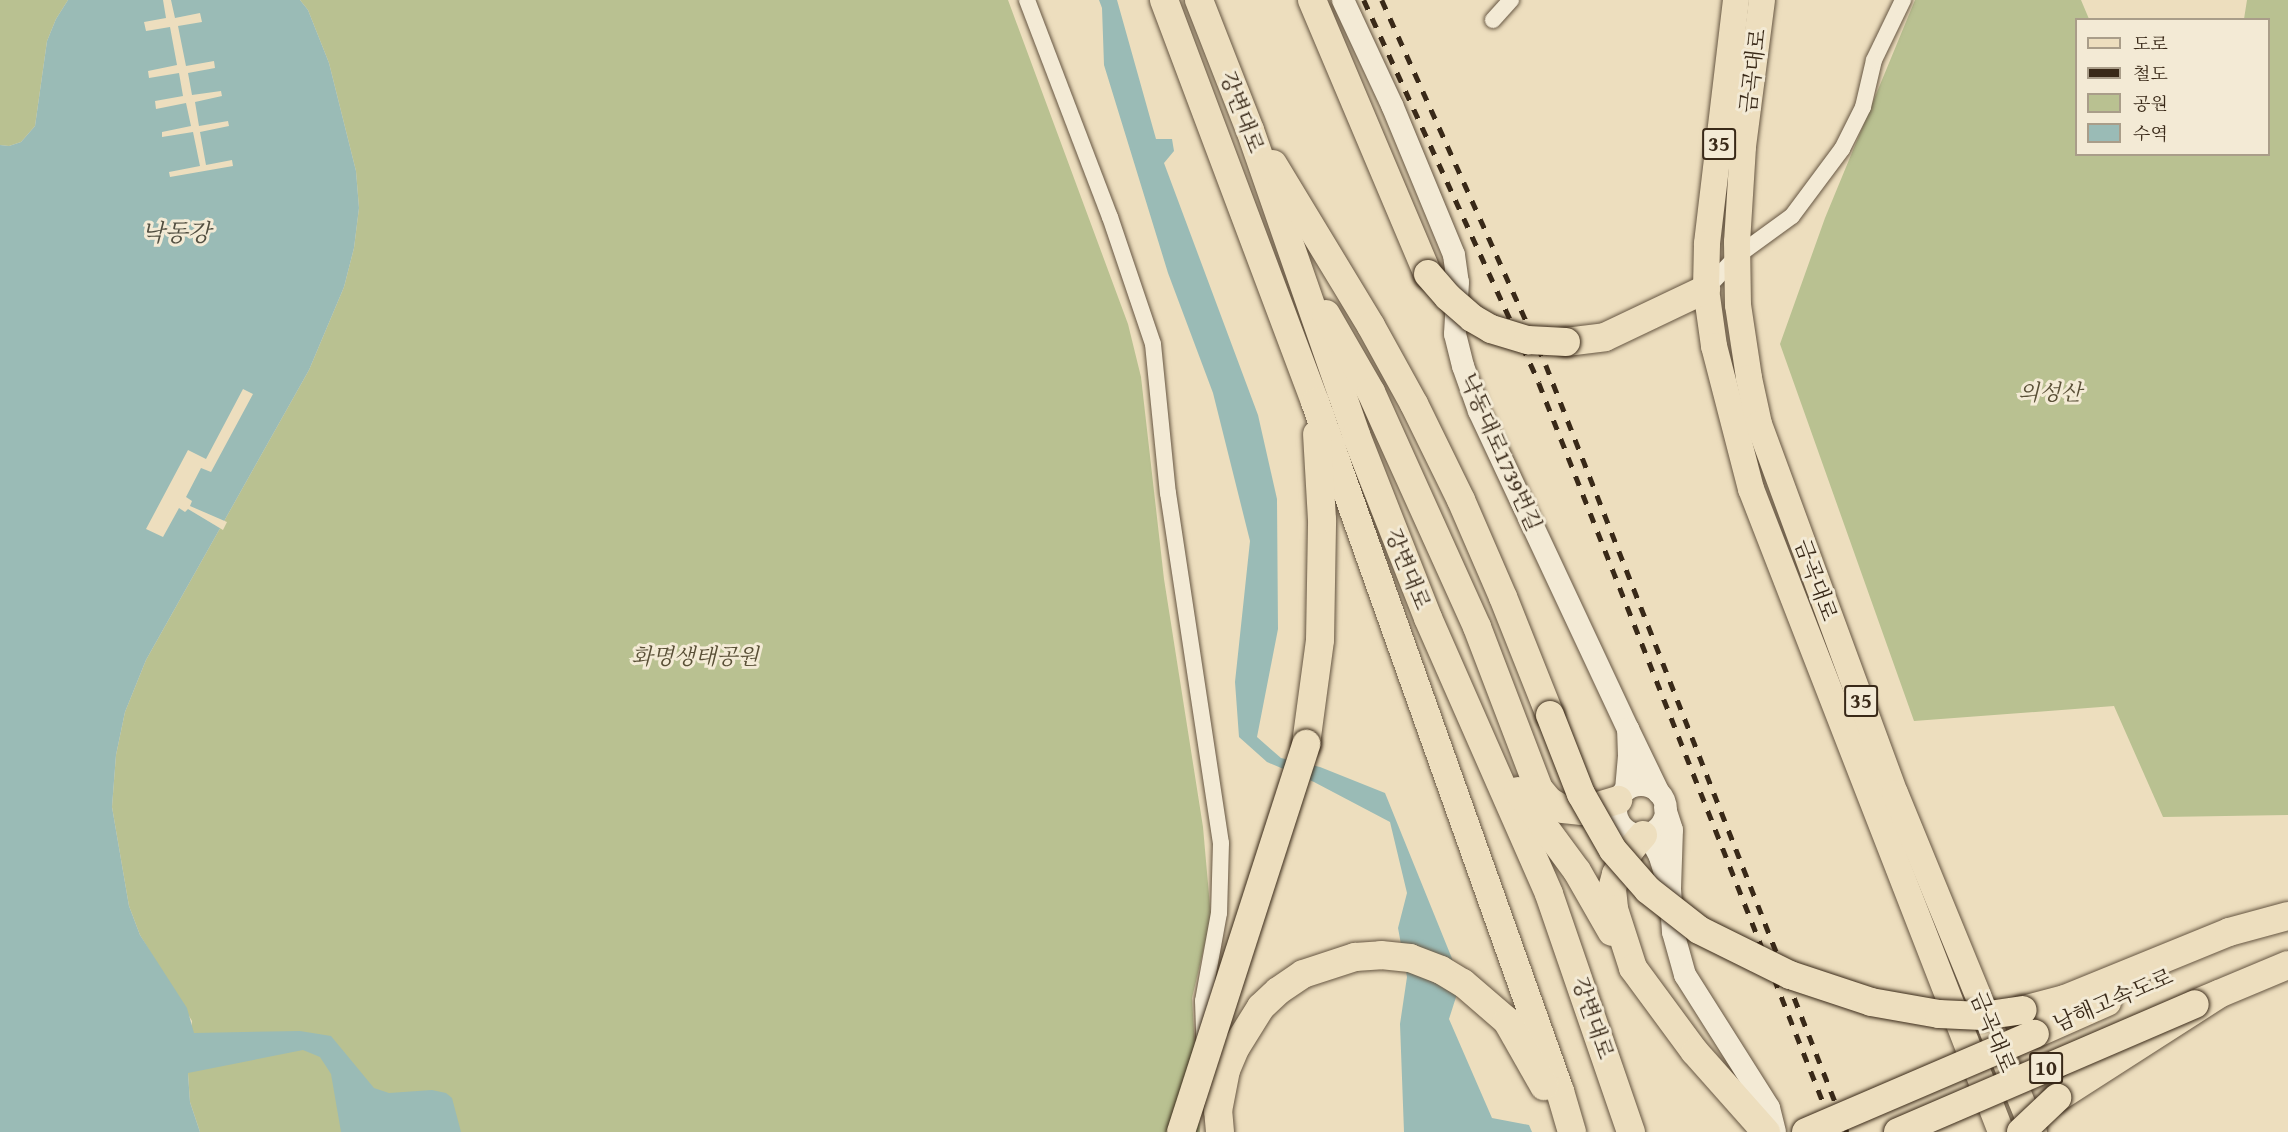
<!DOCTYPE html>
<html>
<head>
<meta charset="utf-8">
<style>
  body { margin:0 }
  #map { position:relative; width:2288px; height:1132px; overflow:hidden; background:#eddebe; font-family:"Gentium Book Plus","Noto Serif KR",serif }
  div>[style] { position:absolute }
  .green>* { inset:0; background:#b9c191 }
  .water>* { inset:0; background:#9abbb6 }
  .pier>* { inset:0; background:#eddebe }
  .roads { filter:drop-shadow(0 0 2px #665642) drop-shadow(0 0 2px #665642) }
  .street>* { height:16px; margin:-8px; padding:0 8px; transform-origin:8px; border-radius:8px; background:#f3ead5 }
  .secondary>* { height:22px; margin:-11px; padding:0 11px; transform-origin:11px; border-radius:11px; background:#f3ead5 }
  .secondary>.ring { margin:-11px; padding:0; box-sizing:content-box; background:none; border:22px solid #f3ead5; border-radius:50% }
  .primary>* { height:26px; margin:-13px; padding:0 13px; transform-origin:13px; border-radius:13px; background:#eddebe }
  .highway>* { height:28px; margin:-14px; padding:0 14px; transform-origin:14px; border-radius:14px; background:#eddebe }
  .rail>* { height:4.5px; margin-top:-2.25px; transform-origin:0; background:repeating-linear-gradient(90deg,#392918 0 10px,transparent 0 20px) }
  .bridges { filter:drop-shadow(0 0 2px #392918) drop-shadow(0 0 2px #392918) }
  .highway-bridge>* { height:28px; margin:-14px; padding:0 14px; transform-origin:14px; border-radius:14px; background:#eddebe }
  span { translate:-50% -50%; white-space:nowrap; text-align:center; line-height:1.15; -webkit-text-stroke:6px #f3ead5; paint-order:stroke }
  .shield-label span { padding:2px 4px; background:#f3ead5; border:2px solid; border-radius:4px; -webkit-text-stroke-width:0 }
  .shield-label { font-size:21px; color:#392918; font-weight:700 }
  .street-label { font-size:22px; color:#392918 }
  .park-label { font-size:22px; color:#594f36; font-style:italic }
  .water-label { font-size:24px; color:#514e40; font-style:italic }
  .legend { position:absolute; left:2075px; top:18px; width:195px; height:138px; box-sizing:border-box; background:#f3ead5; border:2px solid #a99d89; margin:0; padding:8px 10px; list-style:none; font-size:18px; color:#392918 }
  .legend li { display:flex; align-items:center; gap:12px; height:30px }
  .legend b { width:30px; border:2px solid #a99d89 }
</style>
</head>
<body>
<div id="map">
  <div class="green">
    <div style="clip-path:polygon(0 0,68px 0,56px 19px,47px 41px,35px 126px,21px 142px,9px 146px,0 145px)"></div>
    <div style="clip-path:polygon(300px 0,1008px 0,1128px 324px,1141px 377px,1164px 579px,1203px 827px,1211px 918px,1192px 998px,1200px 1132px,200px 1132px,190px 1102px,188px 1073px,192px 1021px,140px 935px,129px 906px,112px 807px,116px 755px,125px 712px,146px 660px,309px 370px,344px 287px,354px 248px,359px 208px,356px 171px,329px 63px,308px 10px)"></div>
    <div style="clip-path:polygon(1915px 0,2081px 0,2089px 19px,2076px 20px,2076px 154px,2268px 154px,2268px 20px,2244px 19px,2247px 0,2288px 0,2288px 815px,2163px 817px,2114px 706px,1914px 721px,1780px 344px,1825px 218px)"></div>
  </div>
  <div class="water">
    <div style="clip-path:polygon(68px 0,300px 0,308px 10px,329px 63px,356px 171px,359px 208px,354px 248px,344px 287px,309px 370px,146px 660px,125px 712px,116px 755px,112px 807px,129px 906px,140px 935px,187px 1008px,194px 1033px,300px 1031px,331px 1036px,374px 1088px,389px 1093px,432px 1090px,446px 1093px,452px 1098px,461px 1132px,341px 1132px,331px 1074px,320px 1057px,303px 1050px,188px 1073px,190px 1102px,200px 1132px,0 1132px,0 145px,9px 146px,21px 142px,35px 126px,47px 41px,56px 19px)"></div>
    <div style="clip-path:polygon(1099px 0,1117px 0,1156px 139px,1172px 139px,1174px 151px,1164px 163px,1258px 415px,1277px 499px,1278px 629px,1257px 737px,1281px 758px,1320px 767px,1385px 793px,1453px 961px,1457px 994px,1449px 1019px,1492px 1118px,1529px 1125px,1532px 1132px,1404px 1132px,1400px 1024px,1407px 977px,1398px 928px,1407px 893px,1390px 822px,1314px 782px,1267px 762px,1239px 737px,1235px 682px,1250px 541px,1213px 393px,1168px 273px,1104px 65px,1102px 8px)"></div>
  </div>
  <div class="pier">
    <div style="clip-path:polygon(163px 0,171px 0,175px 18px,200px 13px,202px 22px,178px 26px,186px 66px,214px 61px,215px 68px,188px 73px,192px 95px,221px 91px,222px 96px,195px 102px,199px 126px,228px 121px,229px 126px,200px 132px,206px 165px,232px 160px,233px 166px,170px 177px,169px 172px,200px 166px,193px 132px,162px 137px,162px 132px,191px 126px,186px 103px,156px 109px,155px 101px,183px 96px,179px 73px,149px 78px,148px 71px,177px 65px,170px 27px,146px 31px,144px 22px,166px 18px)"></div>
    <div style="clip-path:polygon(243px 389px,253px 394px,211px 472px,201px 468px,186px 497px,192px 501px,190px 506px,227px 522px,223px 530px,188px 509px,185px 512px,179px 508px,163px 537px,146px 529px,188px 450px,206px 459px)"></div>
  </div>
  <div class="roads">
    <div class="street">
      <div style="left:1027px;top:0;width:232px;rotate:69.1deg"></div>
      <div style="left:1110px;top:217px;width:134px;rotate:71.3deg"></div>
      <div style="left:1153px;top:344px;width:150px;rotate:84.3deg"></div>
      <div style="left:1168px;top:493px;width:354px;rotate:81.4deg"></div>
      <div style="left:1221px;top:843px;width:70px;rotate:91.6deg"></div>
      <div style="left:1219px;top:913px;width:89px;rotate:100.3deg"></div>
      <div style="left:1203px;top:1001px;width:37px;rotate:88deg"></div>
      <div style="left:1493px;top:20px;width:27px;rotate:-48deg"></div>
      <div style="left:1706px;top:289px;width:45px;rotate:-46.8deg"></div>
      <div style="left:1737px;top:256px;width:68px;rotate:-36deg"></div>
      <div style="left:1792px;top:216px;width:84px;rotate:-53.3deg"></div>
      <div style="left:1842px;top:149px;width:47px;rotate:-63.4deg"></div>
      <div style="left:1863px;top:107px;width:48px;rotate:-76.8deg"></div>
      <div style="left:1874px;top:60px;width:67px;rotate:-64.2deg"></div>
    </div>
    <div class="secondary">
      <div style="left:1343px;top:0;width:116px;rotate:65deg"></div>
      <div style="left:1392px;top:105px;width:162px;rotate:67.5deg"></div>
      <div style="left:1454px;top:255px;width:27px;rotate:82deg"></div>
      <div style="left:1458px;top:282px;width:52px;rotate:93.3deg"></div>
      <div style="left:1455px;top:334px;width:33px;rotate:76deg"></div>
      <div style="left:1463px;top:366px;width:48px;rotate:70.4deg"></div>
      <div style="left:1479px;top:411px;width:351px;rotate:64.9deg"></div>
      <div class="ring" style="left:1616px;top:785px;width:28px;height:28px"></div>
      <div style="left:1626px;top:790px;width:34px;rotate:-85deg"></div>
      <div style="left:1629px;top:756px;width:27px;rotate:-92deg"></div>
      <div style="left:1628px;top:729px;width:71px;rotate:64.2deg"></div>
      <div style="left:1648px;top:834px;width:26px;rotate:62deg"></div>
      <div style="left:1660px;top:857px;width:34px;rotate:73deg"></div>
      <div style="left:1670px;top:889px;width:59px;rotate:-88.1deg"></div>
      <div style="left:1672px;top:830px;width:23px;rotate:-108deg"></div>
      <div style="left:1670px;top:889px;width:43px;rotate:86deg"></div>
      <div style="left:1673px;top:932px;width:45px;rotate:74.4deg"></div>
      <div style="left:1685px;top:975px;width:157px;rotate:57.7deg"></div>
      <div style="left:1769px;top:1108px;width:25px;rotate:76deg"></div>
    </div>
    <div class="primary">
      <div style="left:1736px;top:0;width:246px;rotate:96.8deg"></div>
      <div style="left:1707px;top:244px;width:45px;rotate:91.3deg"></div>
      <div style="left:1706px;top:289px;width:58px;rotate:82deg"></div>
      <div style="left:1714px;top:346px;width:148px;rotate:75.5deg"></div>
      <div style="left:1751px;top:489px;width:690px;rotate:68.75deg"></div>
      <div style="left:1762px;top:0;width:148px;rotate:97.4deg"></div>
      <div style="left:1743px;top:147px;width:95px;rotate:93.6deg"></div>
      <div style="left:1737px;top:242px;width:63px;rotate:89.1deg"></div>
      <div style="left:1738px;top:305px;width:74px;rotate:81.4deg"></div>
      <div style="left:1749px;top:378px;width:47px;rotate:77.7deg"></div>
      <div style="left:1759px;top:424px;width:393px;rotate:69.8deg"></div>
      <div style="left:1895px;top:793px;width:366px;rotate:67.7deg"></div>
    </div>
    <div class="highway">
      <div style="left:1164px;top:0;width:429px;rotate:69.4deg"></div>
      <div style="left:1315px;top:402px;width:731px;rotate:70.43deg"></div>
      <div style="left:1560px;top:1091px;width:43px;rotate:73.7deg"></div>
      <div style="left:1199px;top:0;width:140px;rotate:68.6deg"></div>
      <div style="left:1250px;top:130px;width:323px;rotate:70.8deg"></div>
      <div style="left:1356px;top:435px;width:197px;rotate:68.5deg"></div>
      <div style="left:1428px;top:618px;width:301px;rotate:66.3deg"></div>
      <div style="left:1549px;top:894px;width:252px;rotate:71deg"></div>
      <div style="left:1312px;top:0;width:298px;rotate:67.1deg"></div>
      <div style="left:1273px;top:164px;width:189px;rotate:58.8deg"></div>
      <div style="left:1371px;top:326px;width:89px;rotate:61.1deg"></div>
      <div style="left:1414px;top:404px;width:107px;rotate:63.9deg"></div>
      <div style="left:1461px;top:500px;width:106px;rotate:66.6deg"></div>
      <div style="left:1503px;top:597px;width:127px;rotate:68.3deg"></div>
      <div style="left:1326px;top:314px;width:90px;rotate:60deg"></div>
      <div style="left:1371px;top:392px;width:258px;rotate:65.7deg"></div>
      <div style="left:1477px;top:627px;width:173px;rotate:69.1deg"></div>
      <div style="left:1539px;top:789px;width:16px;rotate:50deg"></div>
      <div style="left:1549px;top:801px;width:16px;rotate:30deg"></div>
      <div style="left:1563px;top:809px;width:19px;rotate:6deg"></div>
      <div style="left:1582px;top:811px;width:38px;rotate:-17deg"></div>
      <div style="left:1566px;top:342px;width:39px;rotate:-7deg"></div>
      <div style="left:1605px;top:337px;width:112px;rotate:-25.4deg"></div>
      <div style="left:1306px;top:744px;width:105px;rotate:-82.3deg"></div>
      <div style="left:1320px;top:640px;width:120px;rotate:-89deg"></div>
      <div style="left:1322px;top:520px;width:86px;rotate:-93.3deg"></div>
      <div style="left:1518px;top:791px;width:99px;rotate:53.6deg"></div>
      <div style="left:1577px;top:871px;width:70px;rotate:60.2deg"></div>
      <div style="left:1643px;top:835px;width:18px;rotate:131deg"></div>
      <div style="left:1631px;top:849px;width:29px;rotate:121deg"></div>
      <div style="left:1616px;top:874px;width:16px;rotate:105deg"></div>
      <div style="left:1612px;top:889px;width:20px;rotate:84deg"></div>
      <div style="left:1614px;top:909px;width:62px;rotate:72.1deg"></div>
      <div style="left:1633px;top:968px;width:104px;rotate:53.6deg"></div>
      <div style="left:1695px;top:1052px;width:107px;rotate:48.4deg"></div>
      <div style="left:2202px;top:1001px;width:93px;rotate:-22.7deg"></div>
      <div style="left:2023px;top:1010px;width:43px;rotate:-14.7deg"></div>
      <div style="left:2065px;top:999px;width:177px;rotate:-22.2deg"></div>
      <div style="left:2229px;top:932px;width:61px;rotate:-15.2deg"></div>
      <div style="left:2035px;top:1034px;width:79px;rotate:-24deg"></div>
      <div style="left:2057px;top:1098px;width:193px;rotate:-32.7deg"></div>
      <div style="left:1220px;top:1132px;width:21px;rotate:-95deg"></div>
      <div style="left:1218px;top:1111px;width:42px;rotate:-79deg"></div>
      <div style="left:1226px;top:1070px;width:25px;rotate:-67deg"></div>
      <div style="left:1236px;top:1047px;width:47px;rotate:-58deg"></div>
      <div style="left:1261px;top:1007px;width:23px;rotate:-43deg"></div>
      <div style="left:1278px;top:991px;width:30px;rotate:-34deg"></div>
      <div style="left:1303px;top:974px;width:55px;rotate:-18.1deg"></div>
      <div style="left:1355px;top:957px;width:26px;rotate:-4deg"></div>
      <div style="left:1381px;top:955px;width:29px;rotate:6deg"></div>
      <div style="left:1410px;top:958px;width:33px;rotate:21deg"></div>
      <div style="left:1441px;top:970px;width:26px;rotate:31deg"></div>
      <div style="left:1463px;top:983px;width:58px;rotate:40.8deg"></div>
      <div style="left:1507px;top:1021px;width:75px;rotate:60.4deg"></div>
    </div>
  </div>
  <div class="rail">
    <div style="left:1364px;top:0;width:421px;rotate:65.4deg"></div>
    <div style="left:1539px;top:383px;width:805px;rotate:68.44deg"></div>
    <div style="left:1382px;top:0;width:400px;rotate:65.8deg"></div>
    <div style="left:1546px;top:365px;width:824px;rotate:68.57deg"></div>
  </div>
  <div class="bridges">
    <div class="highway-bridge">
      <div style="left:1428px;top:274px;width:30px;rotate:49deg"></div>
      <div style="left:1448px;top:297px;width:32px;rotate:41deg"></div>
      <div style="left:1472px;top:318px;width:22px;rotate:30deg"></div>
      <div style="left:1491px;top:329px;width:39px;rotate:17deg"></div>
      <div style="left:1528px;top:340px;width:38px;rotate:3deg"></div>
      <div style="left:1550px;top:715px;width:85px;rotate:68.6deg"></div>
      <div style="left:1581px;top:794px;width:64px;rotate:60.3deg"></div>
      <div style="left:1613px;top:850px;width:53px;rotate:48.8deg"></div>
      <div style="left:1648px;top:890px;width:65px;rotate:38.1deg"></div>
      <div style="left:1699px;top:930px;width:102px;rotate:26.3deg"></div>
      <div style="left:1790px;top:975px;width:85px;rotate:18.4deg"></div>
      <div style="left:1871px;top:1002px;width:69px;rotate:10deg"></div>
      <div style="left:1939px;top:1014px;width:43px;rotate:2.7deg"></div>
      <div style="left:1982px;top:1016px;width:41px;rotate:-8.3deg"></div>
      <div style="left:1181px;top:1132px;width:408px;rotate:-72.1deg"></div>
      <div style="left:1806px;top:1132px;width:249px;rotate:-23.2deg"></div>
      <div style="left:1898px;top:1132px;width:323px;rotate:-23.3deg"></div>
      <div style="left:2021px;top:1132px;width:50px;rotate:-43.4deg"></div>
    </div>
  </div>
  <div class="shield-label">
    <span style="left:1719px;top:144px">35</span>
    <span style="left:1861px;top:701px">35</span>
    <span style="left:2046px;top:1068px">10</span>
  </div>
  <div class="street-label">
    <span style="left:1753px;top:71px;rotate:-83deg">금곡대로</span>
    <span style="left:1242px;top:112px;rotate:69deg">강변대로</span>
    <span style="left:1501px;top:452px;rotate:66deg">낙동대로1739번길</span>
    <span style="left:1408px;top:569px;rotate:68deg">강변대로</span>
    <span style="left:1816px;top:580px;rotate:70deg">금곡대로</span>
    <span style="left:2113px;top:1000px;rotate:-23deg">남해고속도로</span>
    <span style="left:1593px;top:1018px;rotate:71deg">강변대로</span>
    <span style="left:1993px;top:1032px;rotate:68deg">금곡대로</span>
  </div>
  <div class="park-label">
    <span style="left:2050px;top:393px">의성산</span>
    <span style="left:695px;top:657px">화명생태공원</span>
  </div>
  <div class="water-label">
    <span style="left:176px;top:233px">낙동강</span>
  </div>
  <ul class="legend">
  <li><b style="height:8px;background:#eddebe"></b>도로</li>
  <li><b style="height:8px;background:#392918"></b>철도</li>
  <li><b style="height:16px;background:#b9c191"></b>공원</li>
  <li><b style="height:16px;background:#9abbb6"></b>수역</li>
  </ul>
</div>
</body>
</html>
